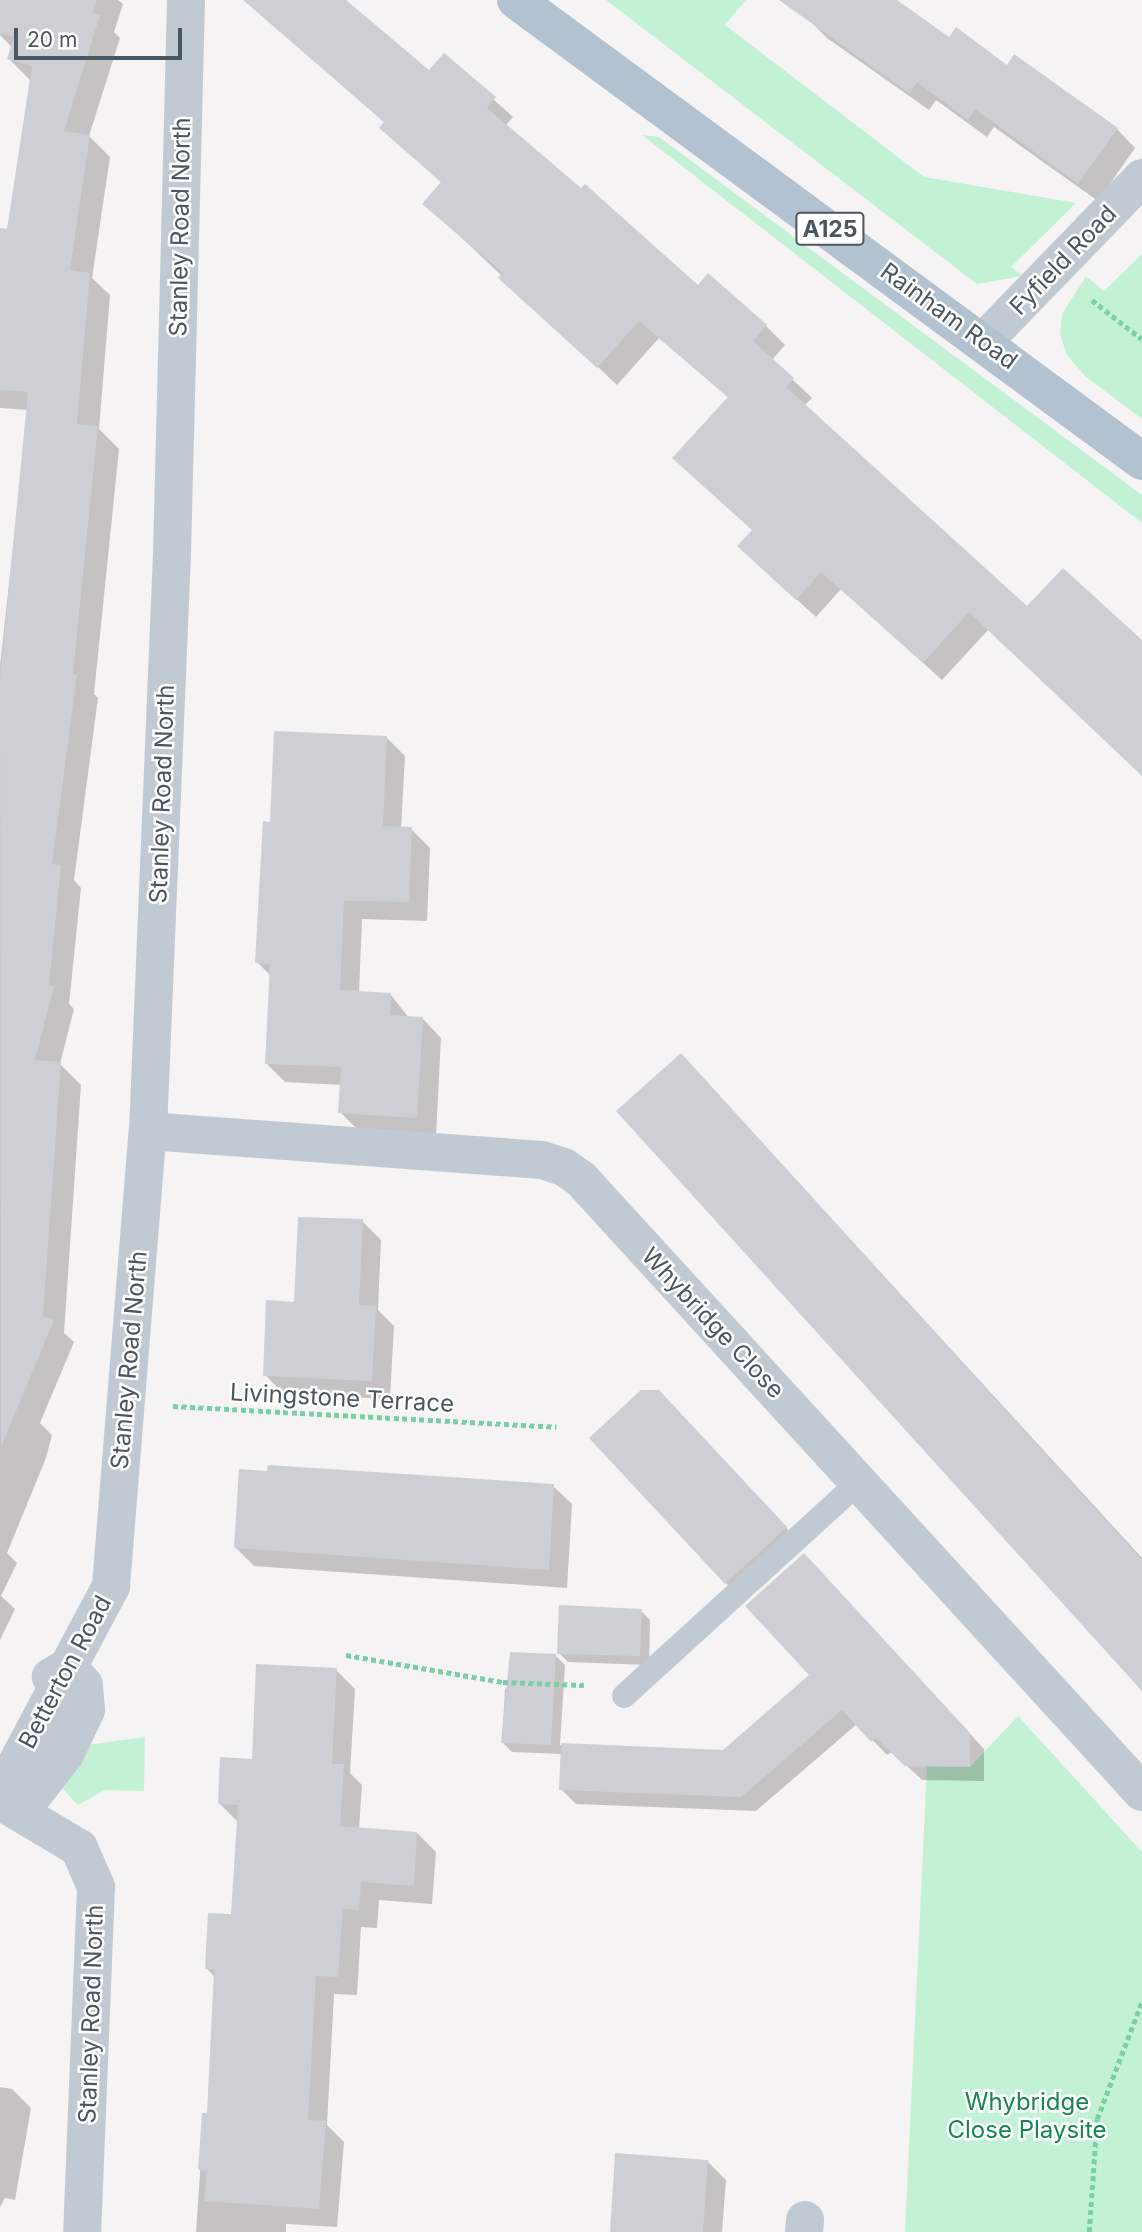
<!DOCTYPE html>
<html>
<head>
<meta charset="utf-8">
<style>
  body { margin:0 }
  #map { position:relative; width:1142px; height:2232px; overflow:hidden; background:#f5f3f3; font-family:Inter,sans-serif }
  div>[style] { position:absolute }
  .green>* { inset:0; background:#c3f1d5 }
  .shadow>* { inset:0; background:#0003 }
  .building>* { inset:0; background:#cdcfd5 }
  .path>* { height:4.5px; margin-top:-2.25px; transform-origin:0; background:repeating-linear-gradient(90deg,#7ad0a6 0 5px,transparent 0 8.5px) }
  .service>* { height:24px; margin:-12px; padding:0 12px; transform-origin:12px; border-radius:12px; background:#c1cad2 }
  .minor>* { height:38px; margin:-19px; padding:0 19px; transform-origin:19px; border-radius:19px; background:#c1cad2 }
  .primary>* { height:38px; margin:-19px; padding:0 19px; transform-origin:19px; border-radius:19px; background:#b3c2d1 }
  span { translate:-50% -50%; white-space:nowrap; text-align:center; line-height:1.15; -webkit-text-stroke:5px #fff; paint-order:stroke }
  .shield-label span { padding:2px 5px; background:#fff; border:2px solid; border-radius:5px; -webkit-text-stroke-width:0 }
  .shield-label { font-size:23px; color:#4a5661; font-weight:700 }
  .street-label { font-size:24px; color:#4a5661 }
  .park-label { font-size:24px; color:#17864f }
  .scale { position:absolute; left:14px; top:28px; width:168px; height:32px; box-sizing:border-box; border:4px solid #4a5661; border-top:0; padding-left:9px; font-size:21px; line-height:24px; white-space:nowrap; color:#4a5661; -webkit-text-stroke:5px #fff; paint-order:stroke }
</style>
</head>
<body>
<div id="map">
  <div class="green">
    <div style="clip-path:polygon(606px 0,746px 0,725px 25px,924px 177px,1076px 203px,1011px 267px,1023px 276px,977px 284px)"></div>
    <div style="clip-path:polygon(642px 135px,659px 137px,1142px 495px,1142px 523px)"></div>
    <div style="clip-path:polygon(1142px 254px,1142px 419px,1085px 376px,1067px 355px,1060px 335px,1062px 314px,1086px 276px,1104px 291px)"></div>
    <div style="clip-path:polygon(1018px 1716px,1142px 1852px,1142px 2232px,905px 2232px,927px 1766px,970px 1767px)"></div>
    <div style="clip-path:polygon(145px 1737px,144px 1791px,105px 1790px,78px 1805px,62px 1788px,87px 1745px)"></div>
  </div>
  <div class="shadow">
    <div style="clip-path:polygon(4px 0,118px 0,123px 4px,114px 32px,120px 38px,89px 136px,110px 157px,92px 278px,110px 295px,99px 429px,119px 449px,94px 694px,98px 698px,74px 880px,81px 888px,69px 1004px,74px 1009px,60px 1064px,81px 1085px,64px 1333px,74px 1342px,40px 1423px,52px 1435px,46px 1458px,7px 1553px,17px 1563px,1px 1596px,15px 1609px,0 1640px,0 666px,28px 410px,0 408px,0 230px,9px 231px,30px 80px,9px 59px,12px 47px,0 35px)"></div>
    <div style="clip-path:polygon(265px 0,344px 0,429px 73px,444px 55px,513px 117px,505px 126px,698px 287px,708px 276px,766px 326px,785px 345px,772px 360px,812px 398px,804px 406px,1027px 609px,1142px 642px,1142px 775px,988px 630px,942px 680px,841px 589px,816px 617px,758px 564px,729px 398px,659px 338px,617px 385px,425px 203px,442px 183px,381px 128px,385px 123px,257px 10px)"></div>
    <div style="clip-path:polygon(822px 0,894px 0,949px 40px,1008px 67px,1117px 129px,1135px 148px,1098px 201px,994px 127px,987px 137px,936px 100px,929px 110px,827px 38px,808px 19px)"></div>
    <div style="clip-path:polygon(386px 737px,405px 756px,401px 828px,411px 829px,430px 848px,427px 921px,362px 919px,359px 993px,391px 995px,409px 1018px,423px 1019px,441px 1038px,436px 1136px,359px 1131px,340px 1112px,342px 1085px,285px 1082px,266px 1063px,271px 976px,257px 962px,271px 823px)"></div>
    <div style="clip-path:polygon(699px 1074px,1142px 1558px,1142px 1685px)"></div>
    <div style="clip-path:polygon(362px 1221px,381px 1240px,378px 1310px,394px 1326px,390px 1399px,284px 1394px,265px 1375px,296px 1304px)"></div>
    <div style="clip-path:polygon(677px 1411px,804px 1547px,745px 1601px,726px 1583px)"></div>
    <div style="clip-path:polygon(553px 1486px,572px 1504px,567px 1588px,254px 1566px,236px 1548px)"></div>
    <div style="clip-path:polygon(818px 1569px,984px 1749px,984px 1781px,922px 1780px,892px 1752px,887px 1755px,857px 1724px,756px 1811px,576px 1804px,561px 1789px,562px 1754px,512px 1752px,502px 1742px,505px 1689px,555px 1655px,565px 1665px,560px 1745px,723px 1751px,812px 1675px)"></div>
    <div style="clip-path:polygon(641px 1611px,650px 1620px,649px 1665px,568px 1662px,559px 1653px)"></div>
    <div style="clip-path:polygon(336px 1670px,355px 1689px,350px 1773px,362px 1785px,359px 1829px,417px 1833px,436px 1852px,432px 1904px,379px 1900px,377px 1928px,361px 1927px,357px 1995px,334px 1994px,327px 2125px,344px 2142px,337px 2227px,286px 2224px,286px 2232px,196px 2232px,204px 2115px,209px 2115px,215px 1977px,207px 1969px,232px 1916px,238px 1822px,219px 1803px)"></div>
    <div style="clip-path:polygon(0 2087px,12px 2089px,31px 2108px,15px 2200px,5px 2198px,0 2207px)"></div>
    <div style="clip-path:polygon(707px 2161px,726px 2180px,722px 2232px,612px 2232px)"></div>
  </div>
  <div class="building">
    <div style="clip-path:polygon(0 0,97px 0,93px 13px,100px 15px,64px 131px,90px 135px,70px 270px,90px 273px,77px 424px,98px 426px,73px 674px,77px 675px,52px 864px,61px 865px,49px 985px,54px 986px,35px 1060px,61px 1062px,43px 1316px,54px 1320px,1px 1447px,0 678px,28px 392px,0 390px,0 228px,7px 229px,32px 66px,7px 59px,14px 37px,0 33px)"></div>
    <div style="clip-path:polygon(243px 0,346px 0,429px 70px,444px 53px,496px 97px,487px 108px,581px 188px,585px 184px,698px 285px,708px 273px,767px 325px,753px 341px,794px 378px,786px 387px,1027px 606px,1063px 568px,1142px 640px,1142px 776px,969px 612px,923px 663px,821px 572px,796px 600px,737px 546px,752px 530px,672px 458px,728px 397px,639px 321px,597px 368px,498px 278px,503px 273px,422px 204px,441px 182px,379px 128px,384px 122px)"></div>
    <div style="clip-path:polygon(779px 0,897px 0,949px 37px,956px 27px,1007px 65px,1014px 54px,1118px 128px,1078px 184px,975px 109px,968px 120px,917px 82px,909px 93px)"></div>
    <div style="clip-path:polygon(274px 731px,387px 736px,383px 826px,412px 827px,409px 902px,344px 901px,340px 990px,391px 993px,390px 1015px,423px 1017px,417px 1118px,338px 1113px,341px 1067px,265px 1064px,270px 964px,255px 963px,263px 821px,270px 822px)"></div>
    <div style="clip-path:polygon(681px 1053px,1142px 1560px,1142px 1691px,616px 1111px)"></div>
    <div style="clip-path:polygon(298px 1217px,363px 1219px,359px 1305px,376px 1306px,372px 1381px,263px 1376px,266px 1300px,294px 1302px)"></div>
    <div style="clip-path:polygon(641px 1390px,659px 1390px,787px 1527px,725px 1584px,589px 1438px)"></div>
    <div style="clip-path:polygon(268px 1465px,554px 1484px,549px 1570px,234px 1548px,239px 1469px,267px 1471px)"></div>
    <div style="clip-path:polygon(804px 1553px,970px 1733px,970px 1767px,905px 1766px,876px 1738px,871px 1742px,842px 1710px,741px 1797px,559px 1790px,561px 1743px,723px 1750px,809px 1675px,745px 1606px)"></div>
    <div style="clip-path:polygon(559px 1605px,642px 1609px,640px 1656px,557px 1654px)"></div>
    <div style="clip-path:polygon(510px 1652px,556px 1654px,551px 1745px,501px 1743px)"></div>
    <div style="clip-path:polygon(256px 1664px,337px 1668px,332px 1764px,344px 1764px,340px 1826px,417px 1832px,414px 1886px,361px 1882px,359px 1910px,343px 1909px,338px 1977px,316px 1976px,308px 2120px,326px 2121px,319px 2209px,204px 2201px,207px 2171px,198px 2170px,202px 2113px,207px 2113px,214px 1970px,205px 1969px,208px 1913px,231px 1914px,238px 1805px,218px 1804px,220px 1757px,252px 1759px)"></div>
    <div style="clip-path:polygon(615px 2153px,708px 2160px,703px 2232px,610px 2232px)"></div>
  </div>
  <div class="path">
    <div style="left:1092px;top:300px;width:63px;rotate:38deg"></div>
    <div style="left:173px;top:1406px;width:384px;rotate:3.1deg"></div>
    <div style="left:346px;top:1655px;width:159px;rotate:9.8deg"></div>
    <div style="left:503px;top:1682px;width:81px;rotate:2.1deg"></div>
    <div style="left:1089px;top:2232px;width:113px;rotate:-86deg"></div>
    <div style="left:1097px;top:2119px;width:126px;rotate:-69.1deg"></div>
  </div>
  <div class="service">
    <div style="left:624px;top:1696px;width:318px;rotate:-42.3deg"></div>
  </div>
  <div class="minor">
    <div style="left:984px;top:341px;width:227px;rotate:-45.9deg"></div>
    <div style="left:148px;top:1131px;width:395px;rotate:4.2deg"></div>
    <div style="left:542px;top:1160px;width:23px;rotate:18deg"></div>
    <div style="left:564px;top:1167px;width:21px;rotate:35deg"></div>
    <div style="left:581px;top:1179px;width:831px;rotate:47.54deg"></div>
    <div style="left:0;top:1795px;width:237px;rotate:-62deg"></div>
    <div style="left:111px;top:1586px;width:457px;rotate:-85.4deg"></div>
    <div style="left:148px;top:1131px;width:577px;rotate:-87.62deg"></div>
    <div style="left:172px;top:554px;width:554px;rotate:-88.55deg"></div>
    <div style="left:0;top:1800px;width:31px;rotate:-4deg"></div>
    <div style="left:31px;top:1798px;width:56px;rotate:-52.3deg"></div>
    <div style="left:65px;top:1754px;width:49px;rotate:-64.5deg"></div>
    <div style="left:86px;top:1710px;width:25px;rotate:-95deg"></div>
    <div style="left:84px;top:1685px;width:24px;rotate:-132deg"></div>
    <div style="left:68px;top:1667px;width:20px;rotate:150deg"></div>
    <div style="left:0;top:1801px;width:92px;rotate:30.7deg"></div>
    <div style="left:79px;top:1848px;width:43px;rotate:66.4deg"></div>
    <div style="left:96px;top:1887px;width:345px;rotate:92.3deg"></div>
    <div style="left:804px;top:2232px;width:12px;rotate:-85deg"></div>
  </div>
  <div class="primary">
    <div style="left:516px;top:0;width:777px;rotate:36.37deg"></div>
  </div>
  <div class="shield-label">
    <span style="left:830px;top:229px">A125</span>
  </div>
  <div class="street-label">
    <span style="left:180px;top:227px;rotate:-89deg">Stanley Road North</span>
    <span style="left:1063px;top:260px;rotate:-46deg">Fyfield Road</span>
    <span style="left:949px;top:316px;rotate:36deg">Rainham Road</span>
    <span style="left:162px;top:794px;rotate:-88deg">Stanley Road North</span>
    <span style="left:713px;top:1323px;rotate:47deg">Whybridge Close</span>
    <span style="left:129px;top:1360px;rotate:-85deg">Stanley Road North</span>
    <span style="left:342px;top:1398px;rotate:3deg">Livingstone Terrace</span>
    <span style="left:65px;top:1672px;rotate:-62deg">Betterton Road</span>
    <span style="left:91px;top:2014px;rotate:-88deg">Stanley Road North</span>
  </div>
  <div class="park-label">
    <span style="left:1027px;top:2116px">Whybridge<br>Close Playsite</span>
  </div>
  <div class="scale">20 m</div>
</div>
</body>
</html>
